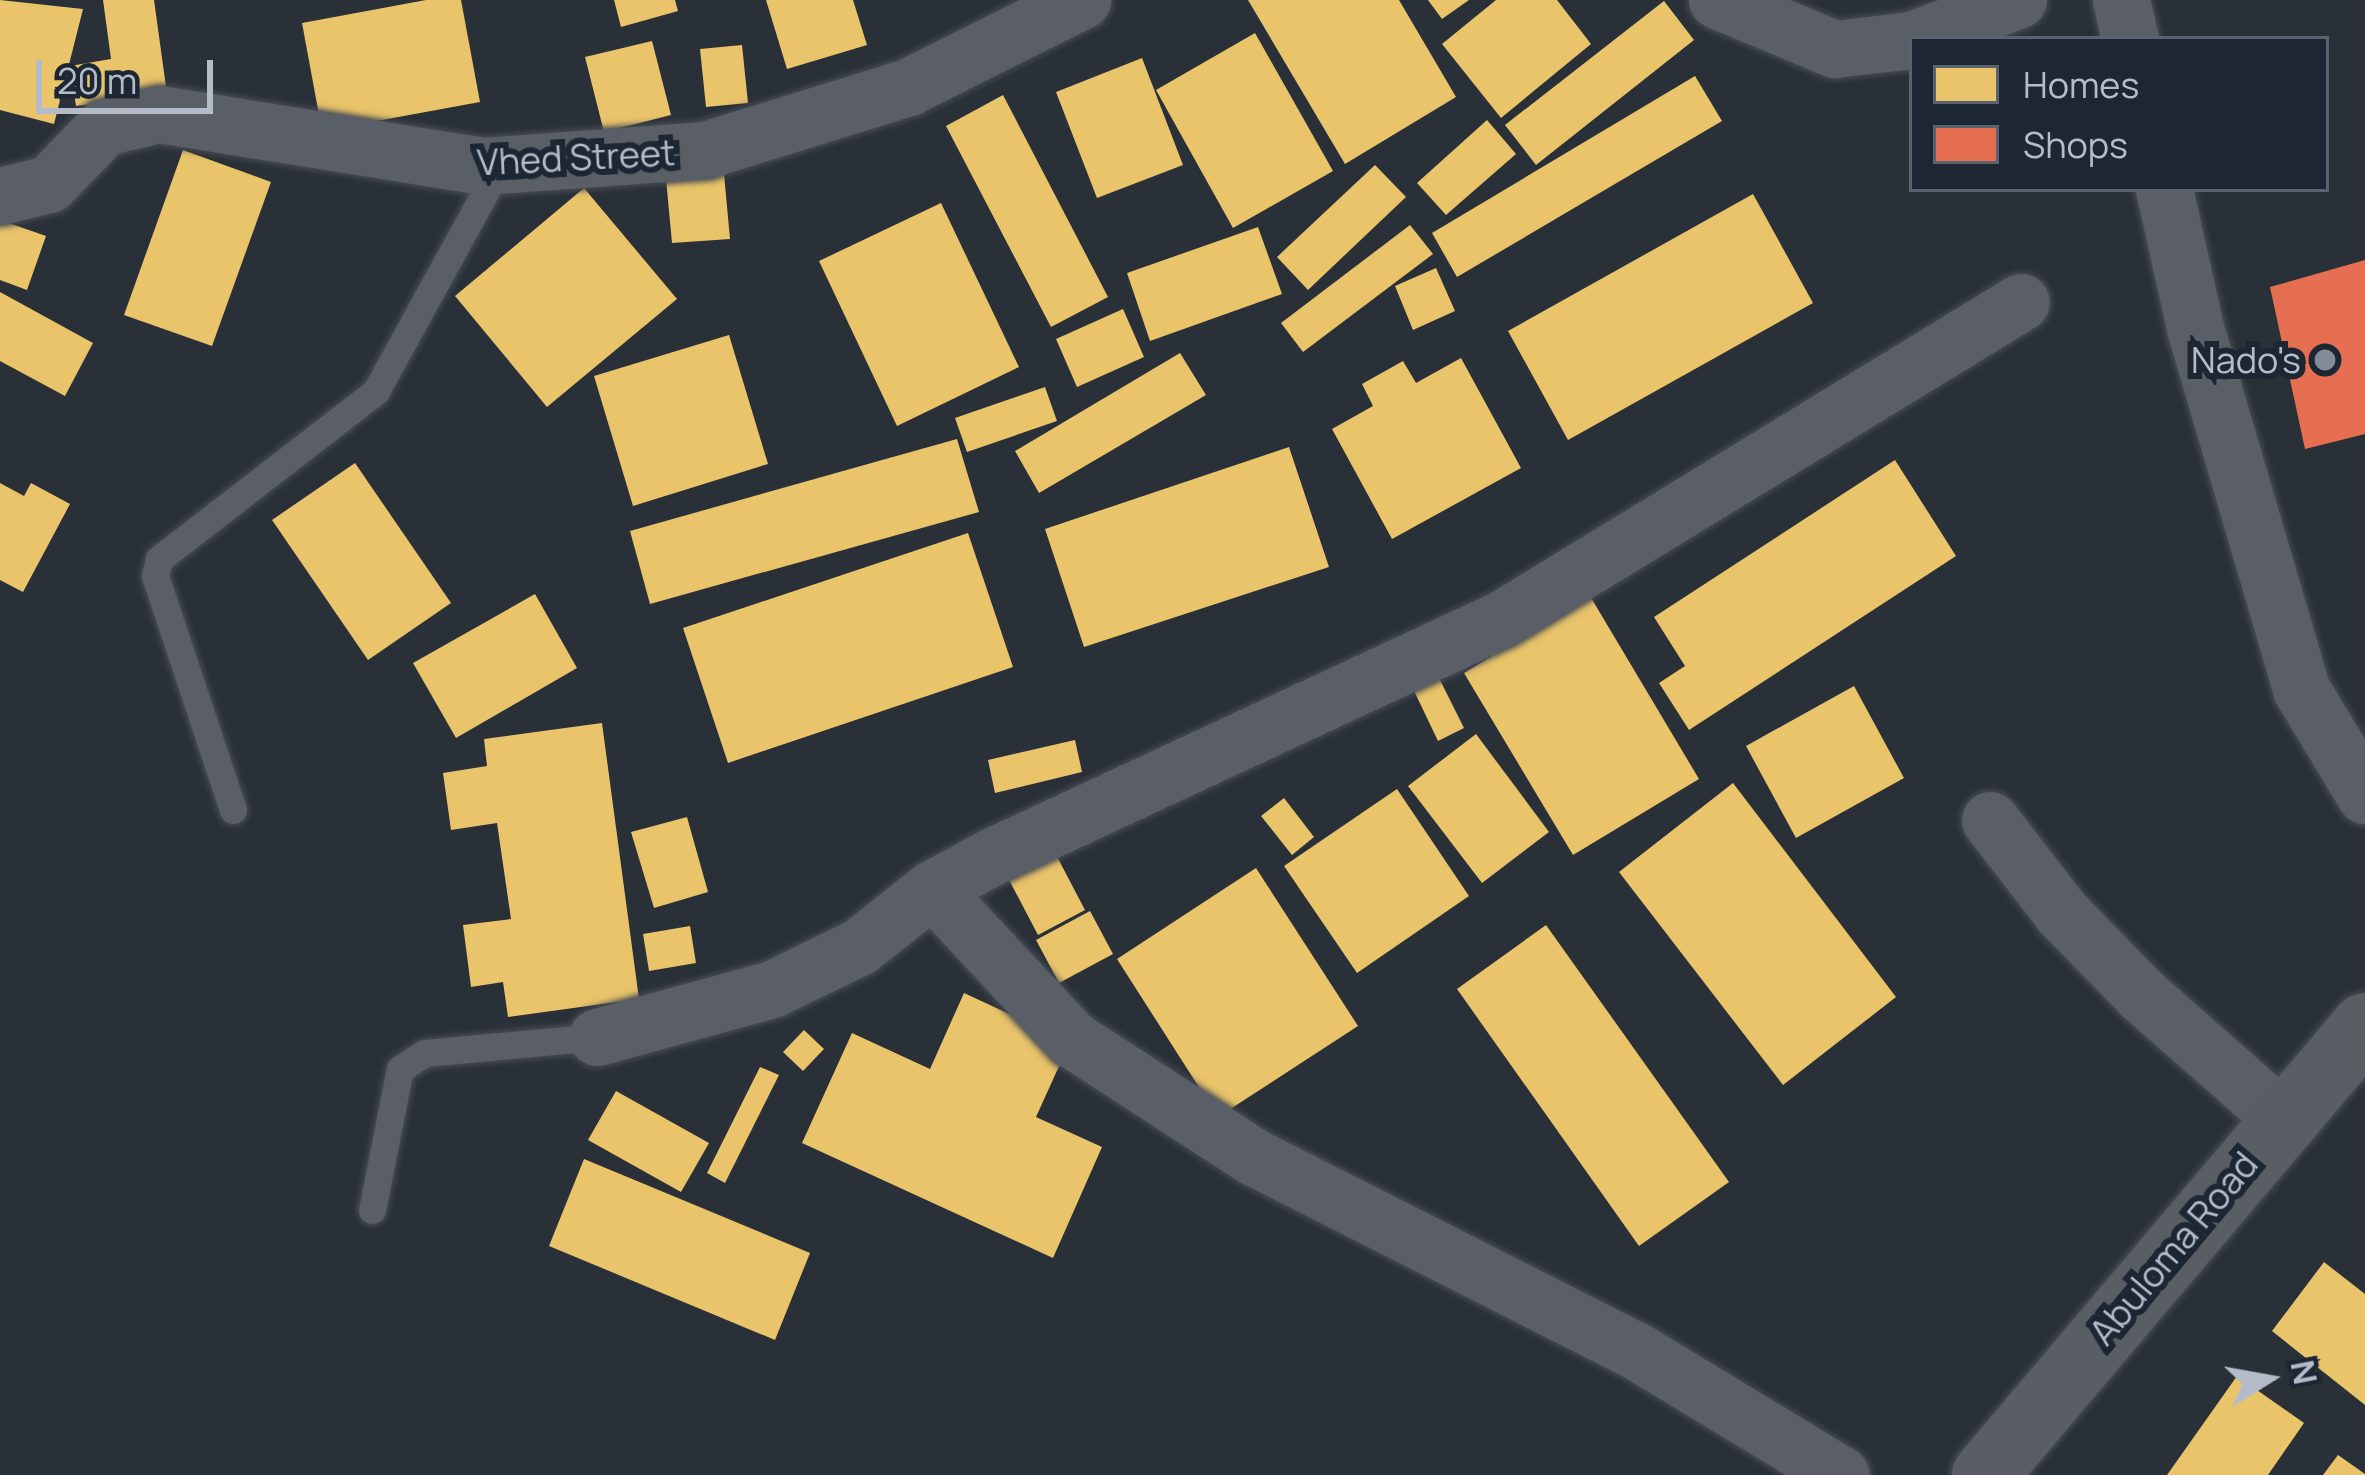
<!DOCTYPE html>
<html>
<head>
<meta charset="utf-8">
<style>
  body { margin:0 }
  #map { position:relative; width:2365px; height:1475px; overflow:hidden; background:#2a3038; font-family:Manrope,sans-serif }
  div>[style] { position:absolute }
  .homes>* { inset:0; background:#e9c46a }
  .shops>* { inset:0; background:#e76f51 }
  .roads { filter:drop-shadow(0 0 3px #484c53) drop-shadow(0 0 3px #484c53) }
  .lane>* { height:27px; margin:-13.5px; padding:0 13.5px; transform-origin:13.5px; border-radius:13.5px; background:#5a5e66 }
  .street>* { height:57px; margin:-28.5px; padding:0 28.5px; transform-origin:28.5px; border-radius:28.5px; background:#5a5e66 }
  .secondary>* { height:66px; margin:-33px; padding:0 33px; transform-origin:33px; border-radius:33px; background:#595d64 }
  .dots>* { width:33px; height:33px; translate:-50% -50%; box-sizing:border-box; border:6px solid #1d2633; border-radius:50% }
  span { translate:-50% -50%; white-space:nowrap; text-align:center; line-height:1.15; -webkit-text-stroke:12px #1d2633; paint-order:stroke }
  .street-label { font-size:36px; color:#b4bcc9 }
  .poi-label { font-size:36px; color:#b4bcc9 }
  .right { translate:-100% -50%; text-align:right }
  .legend { position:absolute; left:1909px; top:36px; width:420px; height:156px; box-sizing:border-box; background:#1d2633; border:3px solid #59626f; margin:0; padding:15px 21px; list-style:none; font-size:36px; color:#b4bcc9 }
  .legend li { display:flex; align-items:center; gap:24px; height:60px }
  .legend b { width:60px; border:3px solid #59626f }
  .north { position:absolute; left:2209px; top:1319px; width:120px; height:120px; -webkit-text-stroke:9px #1d2633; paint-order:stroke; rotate:79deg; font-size:33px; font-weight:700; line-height:48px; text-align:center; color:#b4bcc9 }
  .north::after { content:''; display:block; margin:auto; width:42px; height:54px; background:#b4bcc9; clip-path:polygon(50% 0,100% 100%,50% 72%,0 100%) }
  .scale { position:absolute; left:36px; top:60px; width:177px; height:54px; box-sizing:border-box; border:6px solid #b4bcc9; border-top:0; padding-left:15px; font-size:36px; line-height:42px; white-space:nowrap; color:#b4bcc9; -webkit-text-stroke:9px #1d2633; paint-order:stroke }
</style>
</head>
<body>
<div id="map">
  <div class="homes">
    <div style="clip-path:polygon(0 0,83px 9px,54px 124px,0 110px)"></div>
    <div style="clip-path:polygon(103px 0,154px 0,167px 94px,76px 106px,70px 66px,111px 59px)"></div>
    <div style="clip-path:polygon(426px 0,461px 0,480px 102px,322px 131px,302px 23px)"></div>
    <div style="clip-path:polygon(614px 0,675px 0,678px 11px,621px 27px)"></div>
    <div style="clip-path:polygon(766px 0,853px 0,867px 45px,787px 69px)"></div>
    <div style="clip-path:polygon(1248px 0,1399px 0,1456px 97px,1345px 164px)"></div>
    <div style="clip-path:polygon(1428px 0,1469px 0,1442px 19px)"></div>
    <div style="clip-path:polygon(1496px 0,1557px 0,1591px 44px,1501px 118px,1442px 44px)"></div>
    <div style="clip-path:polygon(1664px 1px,1694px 40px,1536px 165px,1505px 125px)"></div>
    <div style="clip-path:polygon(1255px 33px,1333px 171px,1233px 228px,1156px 90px)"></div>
    <div style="clip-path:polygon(652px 41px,671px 115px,604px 132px,585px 57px)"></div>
    <div style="clip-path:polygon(742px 45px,748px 103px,706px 107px,700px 49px)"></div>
    <div style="clip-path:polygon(1142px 58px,1183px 165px,1097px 198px,1056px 92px)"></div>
    <div style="clip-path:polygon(1695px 76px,1722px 121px,1457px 277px,1432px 233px)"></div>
    <div style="clip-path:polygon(1003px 95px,1108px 297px,1051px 327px,946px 126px)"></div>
    <div style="clip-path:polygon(1487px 120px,1516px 154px,1446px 215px,1417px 183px)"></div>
    <div style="clip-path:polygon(183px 150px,271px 182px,212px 346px,124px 315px)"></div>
    <div style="clip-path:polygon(1375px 165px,1406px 197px,1308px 290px,1277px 257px)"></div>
    <div style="clip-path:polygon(724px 174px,730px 239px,672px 243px,666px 179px)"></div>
    <div style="clip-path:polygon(584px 188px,677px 299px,547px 407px,455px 296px)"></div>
    <div style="clip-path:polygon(1753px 194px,1813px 303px,1568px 440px,1508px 331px)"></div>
    <div style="clip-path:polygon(941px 203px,1019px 367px,897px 426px,819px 261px)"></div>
    <div style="clip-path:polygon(0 220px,46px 236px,27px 290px,0 280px)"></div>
    <div style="clip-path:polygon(1410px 225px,1433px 254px,1303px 352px,1281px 323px)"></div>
    <div style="clip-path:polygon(1258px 227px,1282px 294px,1150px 341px,1127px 273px)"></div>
    <div style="clip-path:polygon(1436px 268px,1455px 311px,1413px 330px,1395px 286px)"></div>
    <div style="clip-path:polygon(0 292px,93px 343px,65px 396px,0 361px)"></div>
    <div style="clip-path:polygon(1123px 309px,1144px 357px,1077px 387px,1056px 339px)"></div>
    <div style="clip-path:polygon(729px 335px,768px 464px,633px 506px,594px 376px)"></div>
    <div style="clip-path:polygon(1180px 353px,1206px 395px,1039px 493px,1015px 451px)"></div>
    <div style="clip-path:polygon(1461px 358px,1521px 468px,1392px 539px,1332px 429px,1373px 406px,1362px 384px,1403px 361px,1416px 383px)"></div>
    <div style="clip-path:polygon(1045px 387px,1057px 421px,967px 452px,955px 418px)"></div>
    <div style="clip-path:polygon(957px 439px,979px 512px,650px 604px,630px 531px)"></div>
    <div style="clip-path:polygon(1289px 447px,1329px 567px,1084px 647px,1045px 529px)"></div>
    <div style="clip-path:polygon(1895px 460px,1956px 556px,1689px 730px,1659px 683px,1685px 666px,1654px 617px)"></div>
    <div style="clip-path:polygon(355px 463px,451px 603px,368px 660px,272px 520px)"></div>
    <div style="clip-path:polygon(0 483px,24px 496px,31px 483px,70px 504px,23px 592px,0 580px)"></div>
    <div style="clip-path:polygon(968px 533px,1013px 667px,728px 763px,683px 628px)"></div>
    <div style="clip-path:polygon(535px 594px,577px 668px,456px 738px,413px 663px)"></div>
    <div style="clip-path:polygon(1590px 596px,1699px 779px,1573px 855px,1464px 673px)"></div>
    <div style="clip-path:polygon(1432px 664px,1464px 728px,1438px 741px,1407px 676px)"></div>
    <div style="clip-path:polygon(1854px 686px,1904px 778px,1796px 838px,1746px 746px)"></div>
    <div style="clip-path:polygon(602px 723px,639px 999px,508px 1017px,503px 982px,471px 987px,463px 925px,511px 919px,497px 823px,451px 830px,443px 773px,487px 766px,484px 739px)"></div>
    <div style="clip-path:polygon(1476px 734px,1549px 832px,1482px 883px,1408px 786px)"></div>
    <div style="clip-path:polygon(1075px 740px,1082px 772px,995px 793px,988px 760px)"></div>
    <div style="clip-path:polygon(1733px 783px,1896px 997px,1783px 1085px,1619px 872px)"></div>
    <div style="clip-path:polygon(1397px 789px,1469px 896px,1357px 973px,1284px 866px)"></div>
    <div style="clip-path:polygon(1284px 798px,1314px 837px,1292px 855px,1261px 816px)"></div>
    <div style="clip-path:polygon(687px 817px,708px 892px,654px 908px,631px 832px)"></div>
    <div style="clip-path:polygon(1053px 849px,1085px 910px,1038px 935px,1006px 874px)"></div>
    <div style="clip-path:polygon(1256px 868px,1358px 1026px,1218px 1117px,1117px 959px)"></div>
    <div style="clip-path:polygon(1090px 911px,1113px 954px,1059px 983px,1036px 940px)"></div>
    <div style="clip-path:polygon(1546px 925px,1729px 1182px,1639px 1246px,1457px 989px)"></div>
    <div style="clip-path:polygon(690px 926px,696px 963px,649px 971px,643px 934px)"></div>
    <div style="clip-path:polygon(964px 993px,1070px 1042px,1036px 1117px,1102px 1147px,1053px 1258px,802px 1143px,852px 1033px,930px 1069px)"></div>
    <div style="clip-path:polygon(804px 1030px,824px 1049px,803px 1071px,783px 1052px)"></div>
    <div style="clip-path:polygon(760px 1067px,779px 1075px,725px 1183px,707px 1173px)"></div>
    <div style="clip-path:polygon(616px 1091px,709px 1143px,681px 1192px,588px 1140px)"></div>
    <div style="clip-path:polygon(584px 1159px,810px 1253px,775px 1340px,549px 1246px)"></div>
    <div style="clip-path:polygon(2324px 1262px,2365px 1294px,2365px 1405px,2272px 1331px)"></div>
    <div style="clip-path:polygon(2237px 1376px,2304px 1423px,2268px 1475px,2167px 1475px)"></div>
    <div style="clip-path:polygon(2338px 1455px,2365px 1474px,2365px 1475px,2323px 1475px)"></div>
  </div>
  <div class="shops">
    <div style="clip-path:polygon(2365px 260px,2365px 434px,2305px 449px,2270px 287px)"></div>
  </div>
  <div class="roads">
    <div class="lane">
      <div style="left:233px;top:810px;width:247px;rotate:-108.4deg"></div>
      <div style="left:155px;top:576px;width:17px;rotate:-77deg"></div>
      <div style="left:159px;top:559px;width:274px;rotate:-37.7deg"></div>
      <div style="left:376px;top:391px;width:258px;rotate:-61.2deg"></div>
      <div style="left:372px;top:1210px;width:144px;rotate:-78.8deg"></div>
      <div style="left:400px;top:1069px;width:30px;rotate:-33deg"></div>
      <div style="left:425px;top:1053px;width:173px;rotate:-5.3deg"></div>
    </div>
    <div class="street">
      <div style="left:1717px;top:0;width:128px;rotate:22.6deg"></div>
      <div style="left:1835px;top:49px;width:78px;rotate:-6.7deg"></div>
      <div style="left:2121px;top:0;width:40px;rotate:77deg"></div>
      <div style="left:1914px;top:39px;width:111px;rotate:-20.6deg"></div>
      <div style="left:2164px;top:189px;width:142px;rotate:77.4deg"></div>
      <div style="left:2195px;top:328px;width:376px;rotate:73.6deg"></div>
      <div style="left:2301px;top:689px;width:124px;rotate:58.9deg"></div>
      <div style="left:0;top:196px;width:50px;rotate:-13.8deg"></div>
      <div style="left:49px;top:184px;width:79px;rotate:-46deg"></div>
      <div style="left:104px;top:127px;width:57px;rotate:-13.3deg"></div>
      <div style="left:159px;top:114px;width:328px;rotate:9.1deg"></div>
      <div style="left:483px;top:166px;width:223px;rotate:-4.1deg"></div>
      <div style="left:705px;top:150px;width:213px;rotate:-17.2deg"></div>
      <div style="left:908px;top:87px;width:195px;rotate:-26.6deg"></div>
      <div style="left:1990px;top:820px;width:116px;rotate:52.3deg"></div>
      <div style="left:2061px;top:912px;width:115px;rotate:45.7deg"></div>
      <div style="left:2141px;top:994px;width:189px;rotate:41.4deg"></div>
      <div style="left:932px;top:889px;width:205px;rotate:47deg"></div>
      <div style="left:1072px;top:1039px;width:217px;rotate:33deg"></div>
      <div style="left:1254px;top:1157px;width:431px;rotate:26.9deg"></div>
      <div style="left:1638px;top:1352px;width:237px;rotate:31.2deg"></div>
      <div style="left:597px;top:1037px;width:181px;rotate:-15.3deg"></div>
      <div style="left:772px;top:989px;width:98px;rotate:-26deg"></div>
      <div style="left:860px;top:946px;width:92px;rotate:-38.4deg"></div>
      <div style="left:932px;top:889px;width:69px;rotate:-28.4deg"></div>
      <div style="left:993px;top:856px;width:561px;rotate:-24.97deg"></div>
      <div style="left:1502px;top:619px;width:608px;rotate:-31.42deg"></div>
    </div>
    <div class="secondary">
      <div style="left:1985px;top:1475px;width:588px;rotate:-49.76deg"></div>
    </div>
  </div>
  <div class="dots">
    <div style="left:2325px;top:360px;background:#848b96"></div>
  </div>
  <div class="street-label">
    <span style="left:576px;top:157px;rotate:-3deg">Vhed Street</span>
    <span style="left:2173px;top:1248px;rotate:-50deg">Abuloma Road</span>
  </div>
  <div class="poi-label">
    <span class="right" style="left:2301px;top:360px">Nado's</span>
  </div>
  <ul class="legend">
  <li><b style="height:33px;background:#e9c46a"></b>Homes</li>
  <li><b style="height:33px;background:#e76f51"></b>Shops</li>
  </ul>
  <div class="north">N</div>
  <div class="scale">20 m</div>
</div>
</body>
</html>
